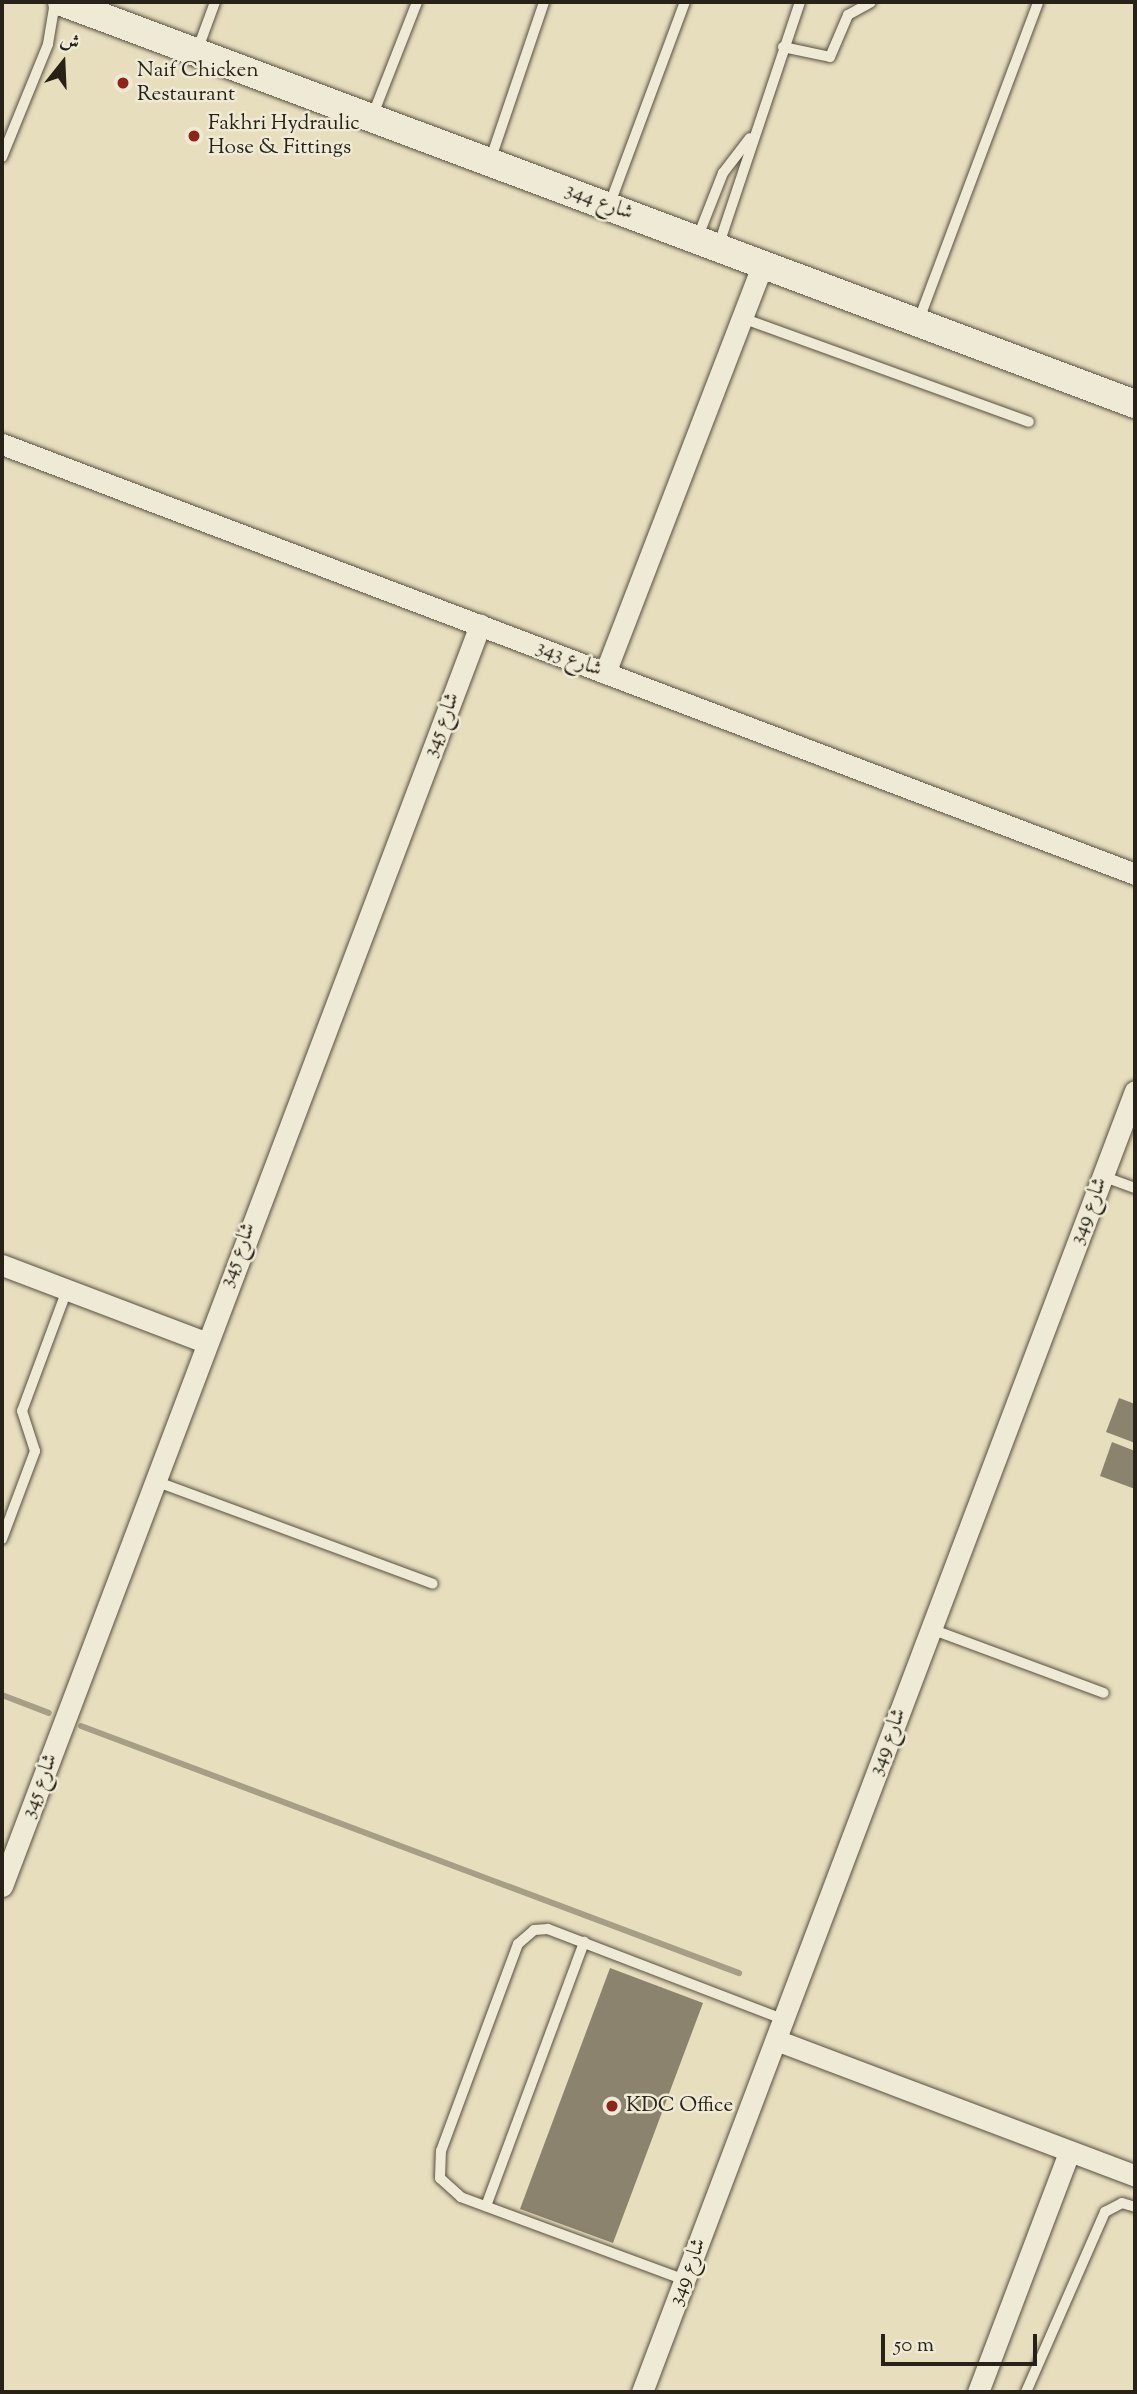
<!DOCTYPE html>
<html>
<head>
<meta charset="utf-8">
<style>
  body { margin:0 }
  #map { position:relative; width:1137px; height:2394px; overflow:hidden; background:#e7debe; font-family:"Sorts Mill Goudy",Amiri,serif }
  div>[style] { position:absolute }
  .stream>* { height:6px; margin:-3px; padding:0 3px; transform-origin:3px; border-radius:3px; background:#a69e85 }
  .building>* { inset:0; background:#8b836e }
  .roads { filter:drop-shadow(0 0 2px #585041) drop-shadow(0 0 2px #585041) }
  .service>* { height:10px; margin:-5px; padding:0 5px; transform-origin:5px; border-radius:5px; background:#efead5 }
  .minor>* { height:21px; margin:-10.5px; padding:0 10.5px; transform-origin:10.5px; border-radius:10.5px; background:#efead5 }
  .secondary>* { height:28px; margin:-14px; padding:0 14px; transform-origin:14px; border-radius:14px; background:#efead5 }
  .dots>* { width:19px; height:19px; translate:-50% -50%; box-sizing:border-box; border:4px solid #efead5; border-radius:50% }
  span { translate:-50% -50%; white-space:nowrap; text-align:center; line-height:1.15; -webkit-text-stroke:5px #efead5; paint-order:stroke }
  .poi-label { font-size:21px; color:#282117 }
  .left { translate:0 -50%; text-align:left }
  .street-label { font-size:21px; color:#282117 }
  .frame { position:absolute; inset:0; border:4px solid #282117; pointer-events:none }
  .north { position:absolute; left:28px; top:28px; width:70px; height:70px; -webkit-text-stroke:5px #efead5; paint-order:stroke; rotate:18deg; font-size:19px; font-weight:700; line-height:28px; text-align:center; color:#282117 }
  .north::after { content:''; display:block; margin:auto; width:24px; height:32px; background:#282117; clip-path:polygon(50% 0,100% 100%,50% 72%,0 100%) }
  .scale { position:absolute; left:881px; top:2334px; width:156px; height:32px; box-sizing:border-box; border:4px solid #282117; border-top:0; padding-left:9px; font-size:21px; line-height:24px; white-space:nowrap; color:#282117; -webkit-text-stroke:5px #efead5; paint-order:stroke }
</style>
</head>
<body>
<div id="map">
  <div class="stream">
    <div style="left:2px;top:1695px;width:50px;rotate:21deg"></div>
    <div style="left:81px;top:1726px;width:703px;rotate:20.58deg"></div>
  </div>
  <div class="building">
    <div style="clip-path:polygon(1119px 1398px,1135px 1404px,1135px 1443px,1106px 1432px)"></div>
    <div style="clip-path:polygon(1112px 1442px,1135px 1451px,1135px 1489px,1100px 1476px)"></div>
    <div style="clip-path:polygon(610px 1968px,703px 2003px,613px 2243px,520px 2209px)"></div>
  </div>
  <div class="roads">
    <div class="service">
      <div style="left:783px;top:47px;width:48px;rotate:12deg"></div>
      <div style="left:830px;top:57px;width:46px;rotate:-66.8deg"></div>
      <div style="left:848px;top:15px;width:26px;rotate:-29deg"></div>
      <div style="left:197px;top:51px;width:52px;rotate:-69.8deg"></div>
      <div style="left:372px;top:117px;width:123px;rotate:-68.6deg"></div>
      <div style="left:2px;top:157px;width:122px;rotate:-67.8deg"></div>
      <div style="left:48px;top:44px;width:43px;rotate:-80.5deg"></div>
      <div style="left:490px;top:161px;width:168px;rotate:-71.2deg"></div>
      <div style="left:609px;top:206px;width:218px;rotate:-69.6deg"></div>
      <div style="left:697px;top:239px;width:71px;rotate:-68.5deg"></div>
      <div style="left:723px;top:173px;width:44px;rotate:-52.4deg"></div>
      <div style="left:718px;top:247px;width:258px;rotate:-71.5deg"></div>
      <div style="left:742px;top:318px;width:305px;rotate:19.9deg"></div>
      <div style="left:918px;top:322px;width:342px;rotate:-69.4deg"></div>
      <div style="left:1102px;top:1176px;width:35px;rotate:20deg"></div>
      <div style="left:155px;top:1481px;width:296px;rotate:20.3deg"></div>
      <div style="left:2px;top:1539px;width:94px;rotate:-69.4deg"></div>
      <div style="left:35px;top:1451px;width:42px;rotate:-108deg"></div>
      <div style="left:22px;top:1411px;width:129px;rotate:-69.6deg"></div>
      <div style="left:931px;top:1629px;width:184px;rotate:20.3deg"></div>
      <div style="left:486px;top:2206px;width:282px;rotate:-69.6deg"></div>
      <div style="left:685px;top:2280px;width:239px;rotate:-159.7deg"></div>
      <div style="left:461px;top:2197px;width:28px;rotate:-138deg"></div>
      <div style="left:440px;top:2178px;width:27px;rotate:-88deg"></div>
      <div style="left:441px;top:2151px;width:221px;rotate:-69.6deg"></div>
      <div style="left:518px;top:1944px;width:21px;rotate:-41deg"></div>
      <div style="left:534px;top:1930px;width:14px;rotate:-4deg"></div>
      <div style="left:548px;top:1929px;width:252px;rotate:21deg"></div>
      <div style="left:1026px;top:2392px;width:197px;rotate:-66.3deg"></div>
      <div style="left:1105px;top:2212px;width:19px;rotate:-28deg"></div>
      <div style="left:1122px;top:2203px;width:14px;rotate:17deg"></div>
    </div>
    <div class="minor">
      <div style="left:2px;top:444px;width:1212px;rotate:20.78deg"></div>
      <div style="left:605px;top:673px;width:438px;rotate:-68.9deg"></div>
      <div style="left:2px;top:1265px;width:217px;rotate:20.8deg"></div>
      <div style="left:2px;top:1886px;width:1349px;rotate:-69.24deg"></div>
      <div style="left:776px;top:2040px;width:384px;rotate:20.7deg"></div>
      <div style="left:642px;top:2392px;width:1391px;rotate:-69.25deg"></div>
      <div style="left:978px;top:2392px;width:257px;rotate:-69.2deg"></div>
    </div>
    <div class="secondary">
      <div style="left:62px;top:2px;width:1146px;rotate:20.54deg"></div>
    </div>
  </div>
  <div class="dots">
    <div style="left:123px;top:83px;background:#8f2418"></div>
    <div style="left:194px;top:136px;background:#8f2418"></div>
    <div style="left:612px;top:2106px;background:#8f2418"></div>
  </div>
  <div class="poi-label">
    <span class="left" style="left:137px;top:83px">Naif Chicken<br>Restaurant</span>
    <span class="left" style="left:208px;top:136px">Fakhri Hydraulic<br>Hose &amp; Fittings</span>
    <span class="left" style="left:626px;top:2106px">KDC Office</span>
  </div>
  <div class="street-label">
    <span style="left:599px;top:202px;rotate:21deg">شارع 344</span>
    <span style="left:569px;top:659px;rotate:21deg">شارع 343</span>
    <span style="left:442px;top:725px;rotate:-69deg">شارع 345</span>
    <span style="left:1089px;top:1211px;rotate:-69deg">شارع 349</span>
    <span style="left:238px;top:1255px;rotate:-69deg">شارع 345</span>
    <span style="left:888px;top:1742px;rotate:-69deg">شارع 349</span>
    <span style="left:40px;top:1786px;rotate:-69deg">شارع 345</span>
    <span style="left:688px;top:2272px;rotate:-69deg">شارع 349</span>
  </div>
  <div class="frame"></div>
  <div class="north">ش</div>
  <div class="scale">50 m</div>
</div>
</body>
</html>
